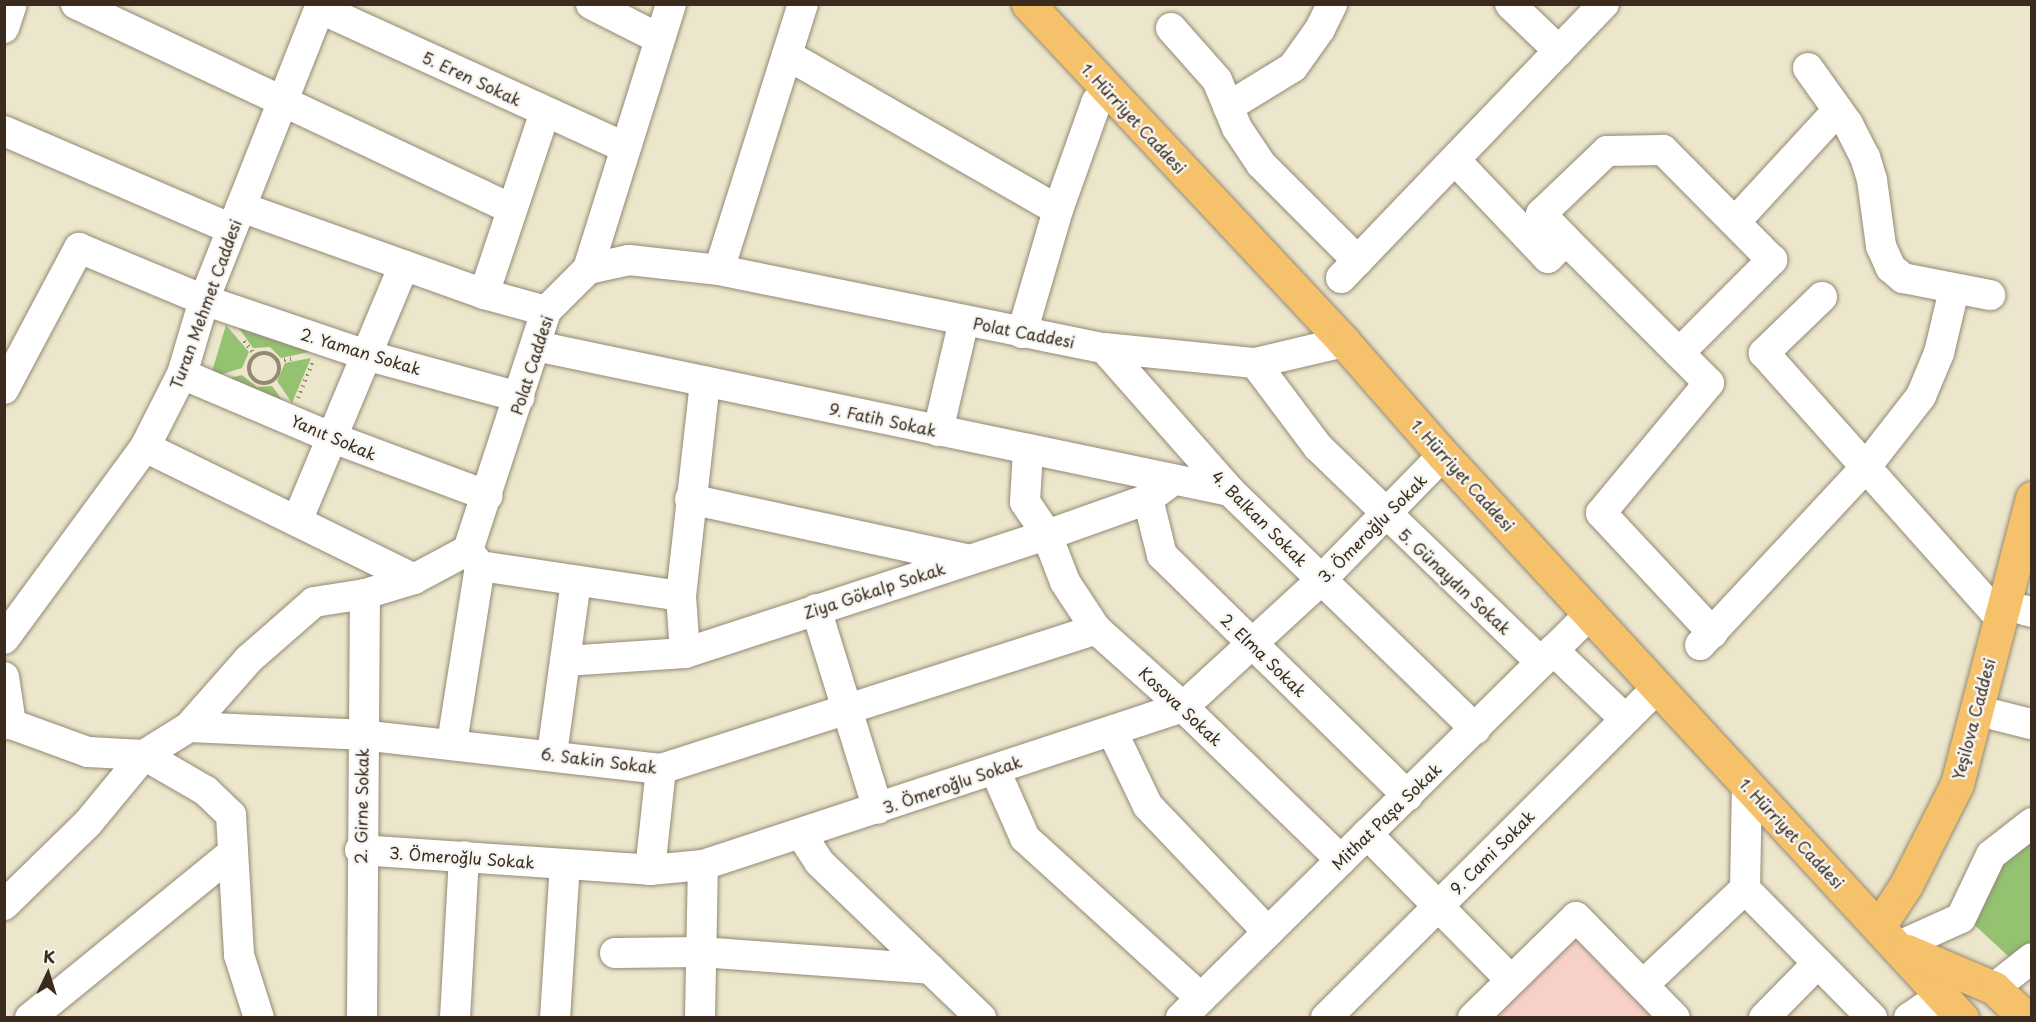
<!DOCTYPE html>
<html>
<head>
<meta charset="utf-8">
<style>
  body { margin:0 }
  #map { position:relative; width:2036px; height:1022px; overflow:hidden; background:#ece7cc; font-family:"Playpen Sans",sans-serif }
  div>[style] { position:absolute }
  .built>* { inset:0; background:#f7d0ca }
  .green>* { inset:0; background:#94c271 }
  .path>* { height:4px; margin-top:-2px; transform-origin:0; background:repeating-linear-gradient(90deg,#948875 0 1.5px,transparent 0 6px) }
  .path>.ring { margin:-2px; padding:0; box-sizing:content-box; background:none; border:4px solid #948875; border-radius:50% }
  .roads { filter:drop-shadow(0 0 2px #948875) drop-shadow(0 0 2px #948875) }
  .minor>* { height:30px; margin:-15px; padding:0 15px; transform-origin:15px; border-radius:15px; background:#fff }
  .major>* { height:33px; margin:-16.5px; padding:0 16.5px; transform-origin:16.5px; border-radius:16.5px; background:#f6c16b }
  span { translate:-50% -50%; white-space:nowrap; text-align:center; line-height:1.15; -webkit-text-stroke:5px #f6f6f2; paint-order:stroke }
  .street-label { font-size:16px; color:#3b2a1e }
  .frame { position:absolute; inset:0; border:6px solid #3b2a1e; pointer-events:none }
  .north { position:absolute; left:18px; top:944px; width:60px; height:60px; -webkit-text-stroke:4px #f6f6f2; paint-order:stroke; rotate:4deg; font-size:16px; font-weight:700; line-height:24px; text-align:center; color:#3b2a1e }
  .north::after { content:''; display:block; margin:auto; width:21px; height:27px; background:#3b2a1e; clip-path:polygon(50% 0,100% 100%,50% 72%,0 100%) }
</style>
</head>
<body>
<div id="map">
  <div class="built">
    <div style="clip-path:polygon(1575px 932px,1657px 1018px,1488px 1018px)"></div>
  </div>
  <div class="green">
    <div style="clip-path:polygon(236px 324px,309px 349px,309px 352px,281px 358px,270px 347px,253px 348px)"></div>
    <div style="clip-path:polygon(226px 325px,249px 352px,242px 368px,210px 378px)"></div>
    <div style="clip-path:polygon(311px 358px,292px 403px,277px 381px,285px 363px)"></div>
    <div style="clip-path:polygon(242px 375px,257px 387px,272px 386px,289px 409px,213px 382px)"></div>
    <div style="clip-path:polygon(2031px 823px,2031px 958px,2020px 967px,1968px 919px,1991px 855px)"></div>
  </div>
  <div class="path">
    <div style="left:244px;top:341px;width:18px;rotate:52deg"></div>
    <div class="ring" style="left:249px;top:353px;width:26px;height:26px"></div>
    <div style="left:278px;top:361px;width:17px;rotate:-10deg"></div>
    <div style="left:298px;top:398px;width:38px;rotate:-68deg"></div>
  </div>
  <div class="roads">
    <div class="minor">
      <div style="left:76px;top:4px;width:481px;rotate:25.2deg"></div>
      <div style="left:591px;top:4px;width:77px;rotate:26.9deg"></div>
      <div style="left:1510px;top:4px;width:68px;rotate:43.8deg"></div>
      <div style="left:319px;top:8px;width:337px;rotate:24.5deg"></div>
      <div style="left:4px;top:28px;width:25px;rotate:-72deg"></div>
      <div style="left:1171px;top:28px;width:69px;rotate:48.5deg"></div>
      <div style="left:1217px;top:80px;width:52px;rotate:67.4deg"></div>
      <div style="left:1237px;top:128px;width:43px;rotate:56.3deg"></div>
      <div style="left:1261px;top:164px;width:137px;rotate:45deg"></div>
      <div style="left:787px;top:55px;width:312px;rotate:29.8deg"></div>
      <div style="left:1808px;top:68px;width:69px;rotate:54.5deg"></div>
      <div style="left:1848px;top:124px;width:37px;rotate:63deg"></div>
      <div style="left:1865px;top:157px;width:24px;rotate:73deg"></div>
      <div style="left:1872px;top:180px;width:67px;rotate:82.2deg"></div>
      <div style="left:1881px;top:246px;width:24px;rotate:66deg"></div>
      <div style="left:1891px;top:268px;width:16px;rotate:40deg"></div>
      <div style="left:1903px;top:278px;width:89px;rotate:11.1deg"></div>
      <div style="left:1228px;top:107px;width:76px;rotate:-31.6deg"></div>
      <div style="left:1293px;top:67px;width:47px;rotate:-54.6deg"></div>
      <div style="left:1320px;top:29px;width:28px;rotate:-64deg"></div>
      <div style="left:4px;top:131px;width:248px;rotate:23.3deg"></div>
      <div style="left:1455px;top:160px;width:135px;rotate:46.5deg"></div>
      <div style="left:1548px;top:258px;width:25px;rotate:-45deg"></div>
      <div style="left:241px;top:207px;width:258px;rotate:19.7deg"></div>
      <div style="left:484px;top:294px;width:64px;rotate:15.3deg"></div>
      <div style="left:1735px;top:222px;width:152px;rotate:-47.4deg"></div>
      <div style="left:588px;top:269px;width:278px;rotate:-72.6deg"></div>
      <div style="left:719px;top:270px;width:279px;rotate:-72.5deg"></div>
      <div style="left:1341px;top:278px;width:380px;rotate:-46.2deg"></div>
      <div style="left:484px;top:294px;width:192px;rotate:-71.5deg"></div>
      <div style="left:1822px;top:297px;width:81px;rotate:136deg"></div>
      <div style="left:1764px;top:353px;width:355px;rotate:48.3deg"></div>
      <div style="left:1022px;top:333px;width:128px;rotate:-73.7deg"></div>
      <div style="left:1058px;top:210px;width:114px;rotate:-70.4deg"></div>
      <div style="left:1096px;top:103px;width:17px;rotate:-59deg"></div>
      <div style="left:536px;top:346px;width:709px;rotate:11.8deg"></div>
      <div style="left:1104px;top:348px;width:191px;rotate:48.6deg"></div>
      <div style="left:1230px;top:491px;width:342px;rotate:44.1deg"></div>
      <div style="left:1679px;top:353px;width:132px;rotate:-45deg"></div>
      <div style="left:1772px;top:260px;width:155px;rotate:-134.7deg"></div>
      <div style="left:1663px;top:150px;width:56px;rotate:179deg"></div>
      <div style="left:1607px;top:151px;width:91px;rotate:136.3deg"></div>
      <div style="left:1541px;top:214px;width:36px;rotate:46deg"></div>
      <div style="left:1566px;top:240px;width:202px;rotate:45deg"></div>
      <div style="left:1709px;top:383px;width:169px;rotate:129.7deg"></div>
      <div style="left:1601px;top:513px;width:164px;rotate:47deg"></div>
      <div style="left:1255px;top:363px;width:105px;rotate:53.1deg"></div>
      <div style="left:1318px;top:447px;width:310px;rotate:44deg"></div>
      <div style="left:182px;top:374px;width:164px;rotate:23deg"></div>
      <div style="left:333px;top:438px;width:165px;rotate:20.5deg"></div>
      <div style="left:4px;top:389px;width:160px;rotate:-62deg"></div>
      <div style="left:79px;top:248px;width:135px;rotate:22.6deg"></div>
      <div style="left:204px;top:300px;width:174px;rotate:18.7deg"></div>
      <div style="left:369px;top:356px;width:156px;rotate:15.3deg"></div>
      <div style="left:938px;top:431px;width:114px;rotate:-76.8deg"></div>
      <div style="left:145px;top:447px;width:300px;rotate:26.1deg"></div>
      <div style="left:1028px;top:450px;width:52px;rotate:93.3deg"></div>
      <div style="left:1025px;top:502px;width:40px;rotate:56deg"></div>
      <div style="left:1047px;top:535px;width:50px;rotate:69deg"></div>
      <div style="left:1065px;top:582px;width:56px;rotate:56.6deg"></div>
      <div style="left:1096px;top:629px;width:117px;rotate:41.9deg"></div>
      <div style="left:1183px;top:707px;width:220px;rotate:44.1deg"></div>
      <div style="left:690px;top:499px;width:282px;rotate:12.3deg"></div>
      <div style="left:1148px;top:499px;width:58px;rotate:76deg"></div>
      <div style="left:1162px;top:555px;width:344px;rotate:44.4deg"></div>
      <div style="left:297px;top:521px;width:277px;rotate:-67.3deg"></div>
      <div style="left:468px;top:550px;width:20px;rotate:53deg"></div>
      <div style="left:480px;top:566px;width:203px;rotate:8.5deg"></div>
      <div style="left:816px;top:609px;width:209px;rotate:72.8deg"></div>
      <div style="left:2024px;top:610px;width:8px;rotate:14deg"></div>
      <div style="left:4px;top:639px;width:238px;rotate:-53.7deg"></div>
      <div style="left:145px;top:447px;width:82px;rotate:-63.1deg"></div>
      <div style="left:182px;top:374px;width:77px;rotate:-73.4deg"></div>
      <div style="left:204px;top:300px;width:318px;rotate:-68.4deg"></div>
      <div style="left:1700px;top:645px;width:242px;rotate:-47deg"></div>
      <div style="left:1865px;top:468px;width:91px;rotate:-52.1deg"></div>
      <div style="left:1921px;top:396px;width:47px;rotate:-67.3deg"></div>
      <div style="left:1939px;top:353px;width:65px;rotate:-76.6deg"></div>
      <div style="left:1553px;top:650px;width:100px;rotate:43.8deg"></div>
      <div style="left:685px;top:653px;width:57px;rotate:-94deg"></div>
      <div style="left:681px;top:596px;width:216px;rotate:-83.6deg"></div>
      <div style="left:565px;top:661px;width:120px;rotate:-3.8deg"></div>
      <div style="left:685px;top:653px;width:381px;rotate:-18.1deg"></div>
      <div style="left:1047px;top:535px;width:107px;rotate:-19.6deg"></div>
      <div style="left:1148px;top:499px;width:31px;rotate:-37deg"></div>
      <div style="left:4px;top:677px;width:48px;rotate:81.5deg"></div>
      <div style="left:11px;top:724px;width:82px;rotate:20deg"></div>
      <div style="left:88px;top:752px;width:56px;rotate:3.1deg"></div>
      <div style="left:144px;top:755px;width:53px;rotate:-31.9deg"></div>
      <div style="left:189px;top:727px;width:91px;rotate:-48.6deg"></div>
      <div style="left:249px;top:659px;width:86px;rotate:-41.2deg"></div>
      <div style="left:314px;top:602px;width:52px;rotate:-8.9deg"></div>
      <div style="left:365px;top:594px;width:51px;rotate:-17deg"></div>
      <div style="left:414px;top:579px;width:61px;rotate:-28.2deg"></div>
      <div style="left:468px;top:550px;width:251px;rotate:-71.9deg"></div>
      <div style="left:546px;top:311px;width:59px;rotate:-45deg"></div>
      <div style="left:588px;top:269px;width:42px;rotate:-12.4deg"></div>
      <div style="left:629px;top:260px;width:91px;rotate:6.3deg"></div>
      <div style="left:719px;top:270px;width:393px;rotate:11.5deg"></div>
      <div style="left:1104px;top:348px;width:152px;rotate:5.7deg"></div>
      <div style="left:1255px;top:363px;width:91px;rotate:-13.3deg"></div>
      <div style="left:1995px;top:715px;width:38px;rotate:14deg"></div>
      <div style="left:189px;top:727px;width:173px;rotate:2.6deg"></div>
      <div style="left:362px;top:735px;width:301px;rotate:6.5deg"></div>
      <div style="left:661px;top:769px;width:457px;rotate:-17.8deg"></div>
      <div style="left:1112px;top:731px;width:83px;rotate:64.4deg"></div>
      <div style="left:1148px;top:806px;width:174px;rotate:46.4deg"></div>
      <div style="left:452px;top:743px;width:179px;rotate:-81deg"></div>
      <div style="left:552px;top:754px;width:175px;rotate:-82.1deg"></div>
      <div style="left:995px;top:770px;width:74px;rotate:66.2deg"></div>
      <div style="left:1025px;top:838px;width:238px;rotate:42.3deg"></div>
      <div style="left:1747px;top:784px;width:105px;rotate:91.1deg"></div>
      <div style="left:1745px;top:889px;width:181px;rotate:45.4deg"></div>
      <div style="left:801px;top:834px;width:33px;rotate:57deg"></div>
      <div style="left:819px;top:862px;width:225px;rotate:43.9deg"></div>
      <div style="left:1367px;top:834px;width:204px;rotate:45.4deg"></div>
      <div style="left:360px;top:850px;width:291px;rotate:3.9deg"></div>
      <div style="left:650px;top:870px;width:53px;rotate:-5.4deg"></div>
      <div style="left:703px;top:865px;width:505px;rotate:-18.22deg"></div>
      <div style="left:1183px;top:707px;width:189px;rotate:-42.6deg"></div>
      <div style="left:1322px;top:579px;width:173px;rotate:-45.7deg"></div>
      <div style="left:650px;top:870px;width:102px;rotate:-83.8deg"></div>
      <div style="left:4px;top:905px;width:117px;rotate:-44.3deg"></div>
      <div style="left:88px;top:823px;width:88px;rotate:-50.5deg"></div>
      <div style="left:144px;top:755px;width:72px;rotate:30.1deg"></div>
      <div style="left:206px;top:791px;width:35px;rotate:44deg"></div>
      <div style="left:231px;top:815px;width:140px;rotate:86.7deg"></div>
      <div style="left:239px;top:955px;width:66px;rotate:72.4deg"></div>
      <div style="left:1897px;top:947px;width:70px;rotate:-24.4deg"></div>
      <div style="left:1961px;top:918px;width:70px;rotate:-64.5deg"></div>
      <div style="left:1991px;top:855px;width:52px;rotate:-38deg"></div>
      <div style="left:615px;top:953px;width:86px;rotate:-0.7deg"></div>
      <div style="left:701px;top:952px;width:230px;rotate:4.2deg"></div>
      <div style="left:1643px;top:985px;width:140px;rotate:-43.3deg"></div>
      <div style="left:1994px;top:988px;width:48px;rotate:-38.3deg"></div>
      <div style="left:30px;top:1018px;width:261px;rotate:-39.2deg"></div>
      <div style="left:362px;top:1018px;width:424px;rotate:-89.6deg"></div>
      <div style="left:455px;top:1018px;width:162px;rotate:-86.8deg"></div>
      <div style="left:555px;top:1018px;width:154px;rotate:-86.3deg"></div>
      <div style="left:700px;top:1018px;width:153px;rotate:-88.9deg"></div>
      <div style="left:1181px;top:1018px;width:575px;rotate:-44.65deg"></div>
      <div style="left:1326px;top:1018px;width:469px;rotate:-44.9deg"></div>
      <div style="left:1473px;top:1018px;width:144px;rotate:-44.4deg"></div>
      <div style="left:1576px;top:917px;width:141px;rotate:45.6deg"></div>
      <div style="left:1764px;top:1018px;width:77px;rotate:-45.5deg"></div>
      <div style="left:1909px;top:1018px;width:40px;rotate:-34deg"></div>
    </div>
    <div class="major">
      <div style="left:1028px;top:4px;width:463px;rotate:46.9deg"></div>
      <div style="left:1344px;top:342px;width:150px;rotate:48.8deg"></div>
      <div style="left:1443px;top:455px;width:766px;rotate:47.33deg"></div>
      <div style="left:1879px;top:926px;width:49px;rotate:-56.6deg"></div>
      <div style="left:1906px;top:885px;width:113px;rotate:-63.2deg"></div>
      <div style="left:1957px;top:784px;width:296px;rotate:-75.3deg"></div>
      <div style="left:1907px;top:951px;width:95px;rotate:23deg"></div>
      <div style="left:1994px;top:988px;width:44px;rotate:43.2deg"></div>
    </div>
  </div>
  <div class="street-label">
    <span style="left:472px;top:78px;rotate:25deg">5. Eren Sokak</span>
    <span style="left:1134px;top:118px;rotate:47deg">1. Hürriyet Caddesi</span>
    <span style="left:205px;top:304px;rotate:-70deg">Turan Mehmet Caddesi</span>
    <span style="left:1024px;top:332px;rotate:11deg">Polat Caddesi</span>
    <span style="left:361px;top:351px;rotate:17deg">2. Yaman Sokak</span>
    <span style="left:531px;top:365px;rotate:-72deg">Polat Caddesi</span>
    <span style="left:883px;top:419px;rotate:12deg">9. Fatih Sokak</span>
    <span style="left:334px;top:437px;rotate:23deg">Yanıt Sokak</span>
    <span style="left:1463px;top:475px;rotate:48deg">1. Hürriyet Caddesi</span>
    <span style="left:1260px;top:518px;rotate:45deg">4. Balkan Sokak</span>
    <span style="left:1372px;top:528px;rotate:-45deg">3. Ömeroğlu Sokak</span>
    <span style="left:1455px;top:581px;rotate:43deg">5. Günaydın Sokak</span>
    <span style="left:874px;top:590px;rotate:-18deg">Ziya Gökalp Sokak</span>
    <span style="left:1264px;top:655px;rotate:44deg">2. Elma Sokak</span>
    <span style="left:1181px;top:706px;rotate:43deg">Kosova Sokak</span>
    <span style="left:1973px;top:719px;rotate:-75deg">Yeşilova Caddesi</span>
    <span style="left:599px;top:760px;rotate:7deg">6. Sakin Sokak</span>
    <span style="left:952px;top:784px;rotate:-19deg">3. Ömeroğlu Sokak</span>
    <span style="left:361px;top:806px;rotate:-89deg">2. Girne Sokak</span>
    <span style="left:1386px;top:816px;rotate:-44deg">Mithat Paşa Sokak</span>
    <span style="left:1792px;top:833px;rotate:47deg">1. Hürriyet Caddesi</span>
    <span style="left:1492px;top:852px;rotate:-45deg">9. Cami Sokak</span>
    <span style="left:462px;top:857px;rotate:4deg">3. Ömeroğlu Sokak</span>
  </div>
  <div class="frame"></div>
  <div class="north">K</div>
</div>
</body>
</html>
